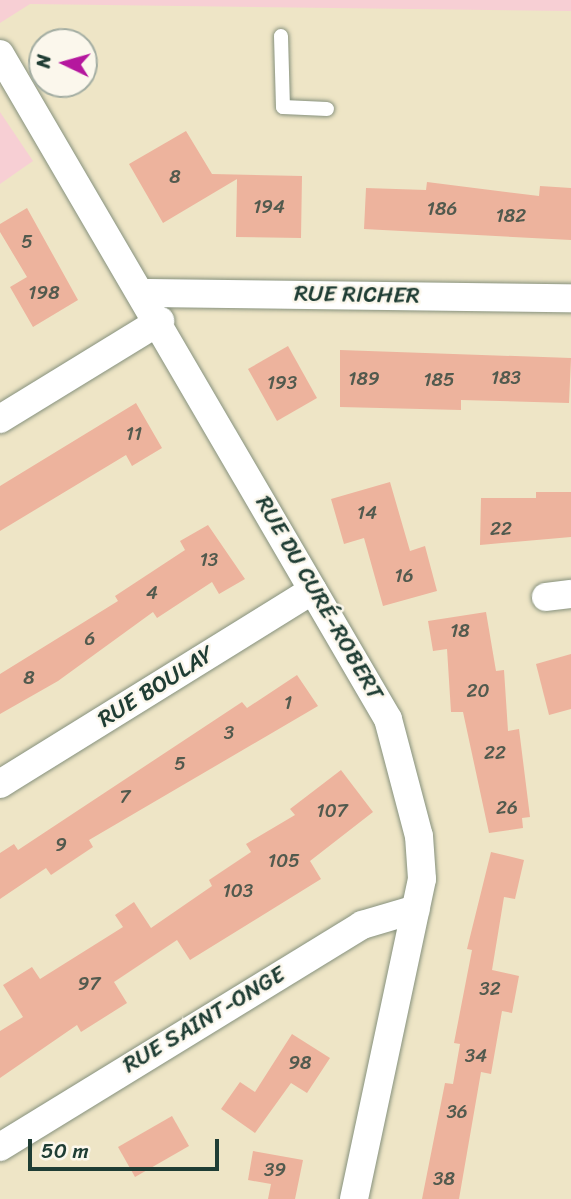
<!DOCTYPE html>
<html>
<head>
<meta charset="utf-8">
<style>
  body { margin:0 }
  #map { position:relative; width:571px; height:1199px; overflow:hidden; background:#eee5c6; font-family:Sriracha,sans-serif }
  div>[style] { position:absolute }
  .built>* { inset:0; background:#f7cfd4 }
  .building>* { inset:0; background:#edb39d }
  .roads { filter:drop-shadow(0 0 2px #86917d) drop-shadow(0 0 2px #86917d) }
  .service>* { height:14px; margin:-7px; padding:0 7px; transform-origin:7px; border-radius:7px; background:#fff }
  .minor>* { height:28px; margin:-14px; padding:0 14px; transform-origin:14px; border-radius:14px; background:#fff }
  span { translate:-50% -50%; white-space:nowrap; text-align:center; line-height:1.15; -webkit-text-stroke:5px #fbf7ec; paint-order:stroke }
  .number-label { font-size:19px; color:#525a4e }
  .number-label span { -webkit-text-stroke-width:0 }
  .street-label { font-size:23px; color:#1f3d34 }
  .north { position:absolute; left:28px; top:28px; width:70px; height:70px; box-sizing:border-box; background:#fbf7ec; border:2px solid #a3ada2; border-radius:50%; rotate:275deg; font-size:19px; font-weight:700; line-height:28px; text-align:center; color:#1f3d34 }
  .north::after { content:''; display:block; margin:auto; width:24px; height:32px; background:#b5179e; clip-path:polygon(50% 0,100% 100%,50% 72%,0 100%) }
  .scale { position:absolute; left:28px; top:1139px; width:191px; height:32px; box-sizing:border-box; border:4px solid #1f3d34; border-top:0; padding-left:9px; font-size:21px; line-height:24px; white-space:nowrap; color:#1f3d34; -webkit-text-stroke:5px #fbf7ec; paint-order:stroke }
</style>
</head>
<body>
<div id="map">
  <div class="built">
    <div style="clip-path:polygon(0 0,571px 0,571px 11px,30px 4px,0 23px)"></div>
    <div style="clip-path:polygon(0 112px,33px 161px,0 184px)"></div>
  </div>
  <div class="building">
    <div style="clip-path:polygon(186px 131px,212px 174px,302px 176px,301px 238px,236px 237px,237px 179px,163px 223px,129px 164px)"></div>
    <div style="clip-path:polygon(427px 182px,539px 196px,540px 186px,571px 188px,571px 240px,364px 229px,366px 188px,426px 190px)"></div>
    <div style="clip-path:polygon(27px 208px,78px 300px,33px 327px,10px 287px,27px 277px,0 232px,0 224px)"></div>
    <div style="clip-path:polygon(288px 346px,317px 398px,277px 421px,248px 369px)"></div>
    <div style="clip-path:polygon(340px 350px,571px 358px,569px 403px,461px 400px,461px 410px,340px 407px)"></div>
    <div style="clip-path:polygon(136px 403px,162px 448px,132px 466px,126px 455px,0 531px,0 486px)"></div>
    <div style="clip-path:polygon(390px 482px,410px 551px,425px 546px,437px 591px,383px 606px,364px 538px,344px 544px,331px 499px)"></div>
    <div style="clip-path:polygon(536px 492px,571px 492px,571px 537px,480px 545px,481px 498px,536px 498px)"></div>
    <div style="clip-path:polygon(208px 525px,245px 579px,219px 594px,212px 582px,157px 618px,153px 612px,58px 681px,0 714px,0 674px,118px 601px,115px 596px,185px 550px,180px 541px)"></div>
    <div style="clip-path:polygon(486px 612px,496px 671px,504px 670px,508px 731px,519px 729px,530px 817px,522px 818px,523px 828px,489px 833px,463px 712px,451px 712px,447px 649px,433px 651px,428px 621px)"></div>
    <div style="clip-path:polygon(571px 654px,571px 709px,549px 715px,536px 664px)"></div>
    <div style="clip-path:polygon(297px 675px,318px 706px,89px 840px,93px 847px,51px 875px,46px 868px,0 899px,0 853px,14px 844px,18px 850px,242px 702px,247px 708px)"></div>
    <div style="clip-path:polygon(341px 770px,373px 812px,310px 861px,321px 879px,190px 960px,177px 940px,114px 982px,127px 1003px,81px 1032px,77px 1025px,0 1078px,0 1031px,23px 1017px,3px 985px,32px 967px,40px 979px,123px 927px,115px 915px,134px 902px,151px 928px,212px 886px,209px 880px,251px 852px,246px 844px,295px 815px,290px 809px)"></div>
    <div style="clip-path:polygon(491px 852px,524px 860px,515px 899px,504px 897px,492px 970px,519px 976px,512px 1013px,502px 1011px,491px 1074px,481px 1072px,459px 1199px,422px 1199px,445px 1083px,453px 1084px,460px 1044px,454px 1043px,472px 950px,467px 949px)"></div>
    <div style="clip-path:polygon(292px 1034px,330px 1058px,307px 1093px,291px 1083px,255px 1133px,221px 1109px,240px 1082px,255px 1092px)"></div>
    <div style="clip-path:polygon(172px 1116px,189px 1146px,135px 1177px,118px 1147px)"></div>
    <div style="clip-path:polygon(253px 1151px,303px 1160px,295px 1199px,268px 1199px,271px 1184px,248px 1180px)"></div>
  </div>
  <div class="roads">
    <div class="service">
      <div style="left:281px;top:36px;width:71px;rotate:88.4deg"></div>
      <div style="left:283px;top:107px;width:44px;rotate:2.6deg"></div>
    </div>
    <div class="minor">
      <div style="left:0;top:54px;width:770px;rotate:59.74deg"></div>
      <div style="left:388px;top:719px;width:121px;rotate:75.2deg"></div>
      <div style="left:419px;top:836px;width:43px;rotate:86deg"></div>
      <div style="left:422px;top:879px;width:327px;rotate:102deg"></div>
      <div style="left:143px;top:293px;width:428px;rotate:0.7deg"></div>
      <div style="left:0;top:419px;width:188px;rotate:-31.5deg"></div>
      <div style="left:546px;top:597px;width:25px;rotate:-7deg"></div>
      <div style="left:0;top:784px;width:368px;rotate:-31.8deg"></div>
      <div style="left:0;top:1147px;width:425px;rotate:-31.5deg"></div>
      <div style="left:362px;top:925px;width:56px;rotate:-16.5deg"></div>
    </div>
  </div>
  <div class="number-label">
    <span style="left:175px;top:177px">8</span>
    <span style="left:269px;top:207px">194</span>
    <span style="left:442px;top:209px">186</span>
    <span style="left:511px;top:216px">182</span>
    <span style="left:27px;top:242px">5</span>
    <span style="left:44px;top:293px">198</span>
    <span style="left:506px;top:378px">183</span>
    <span style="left:364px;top:379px">189</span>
    <span style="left:439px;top:380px">185</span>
    <span style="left:282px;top:383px">193</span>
    <span style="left:134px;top:434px">11</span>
    <span style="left:367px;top:513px">14</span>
    <span style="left:501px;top:529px">22</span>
    <span style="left:209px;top:560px">13</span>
    <span style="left:404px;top:576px">16</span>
    <span style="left:152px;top:593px">4</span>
    <span style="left:460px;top:631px">18</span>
    <span style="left:90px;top:639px">6</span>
    <span style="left:29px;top:678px">8</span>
    <span style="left:478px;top:691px">20</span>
    <span style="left:288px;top:703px">1</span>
    <span style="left:229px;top:733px">3</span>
    <span style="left:495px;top:753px">22</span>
    <span style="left:180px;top:764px">5</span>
    <span style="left:125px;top:797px">7</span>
    <span style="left:507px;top:808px">26</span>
    <span style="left:332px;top:811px">107</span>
    <span style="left:61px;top:845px">9</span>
    <span style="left:284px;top:861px">105</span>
    <span style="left:238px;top:891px">103</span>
    <span style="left:89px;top:984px">97</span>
    <span style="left:490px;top:989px">32</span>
    <span style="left:476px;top:1056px">34</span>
    <span style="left:300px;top:1063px">98</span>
    <span style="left:457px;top:1112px">36</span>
    <span style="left:275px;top:1170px">39</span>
    <span style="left:444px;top:1179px">38</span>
  </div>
  <div class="street-label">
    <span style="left:357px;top:295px;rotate:1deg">RUE RICHER</span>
    <span style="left:319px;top:598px;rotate:60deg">RUE DU CURÉ-ROBERT</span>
    <span style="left:156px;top:687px;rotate:-32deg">RUE BOULAY</span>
    <span style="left:204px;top:1020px;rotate:-31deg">RUE SAINT-ONGE</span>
  </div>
  <div class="north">N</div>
  <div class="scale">50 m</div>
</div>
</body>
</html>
